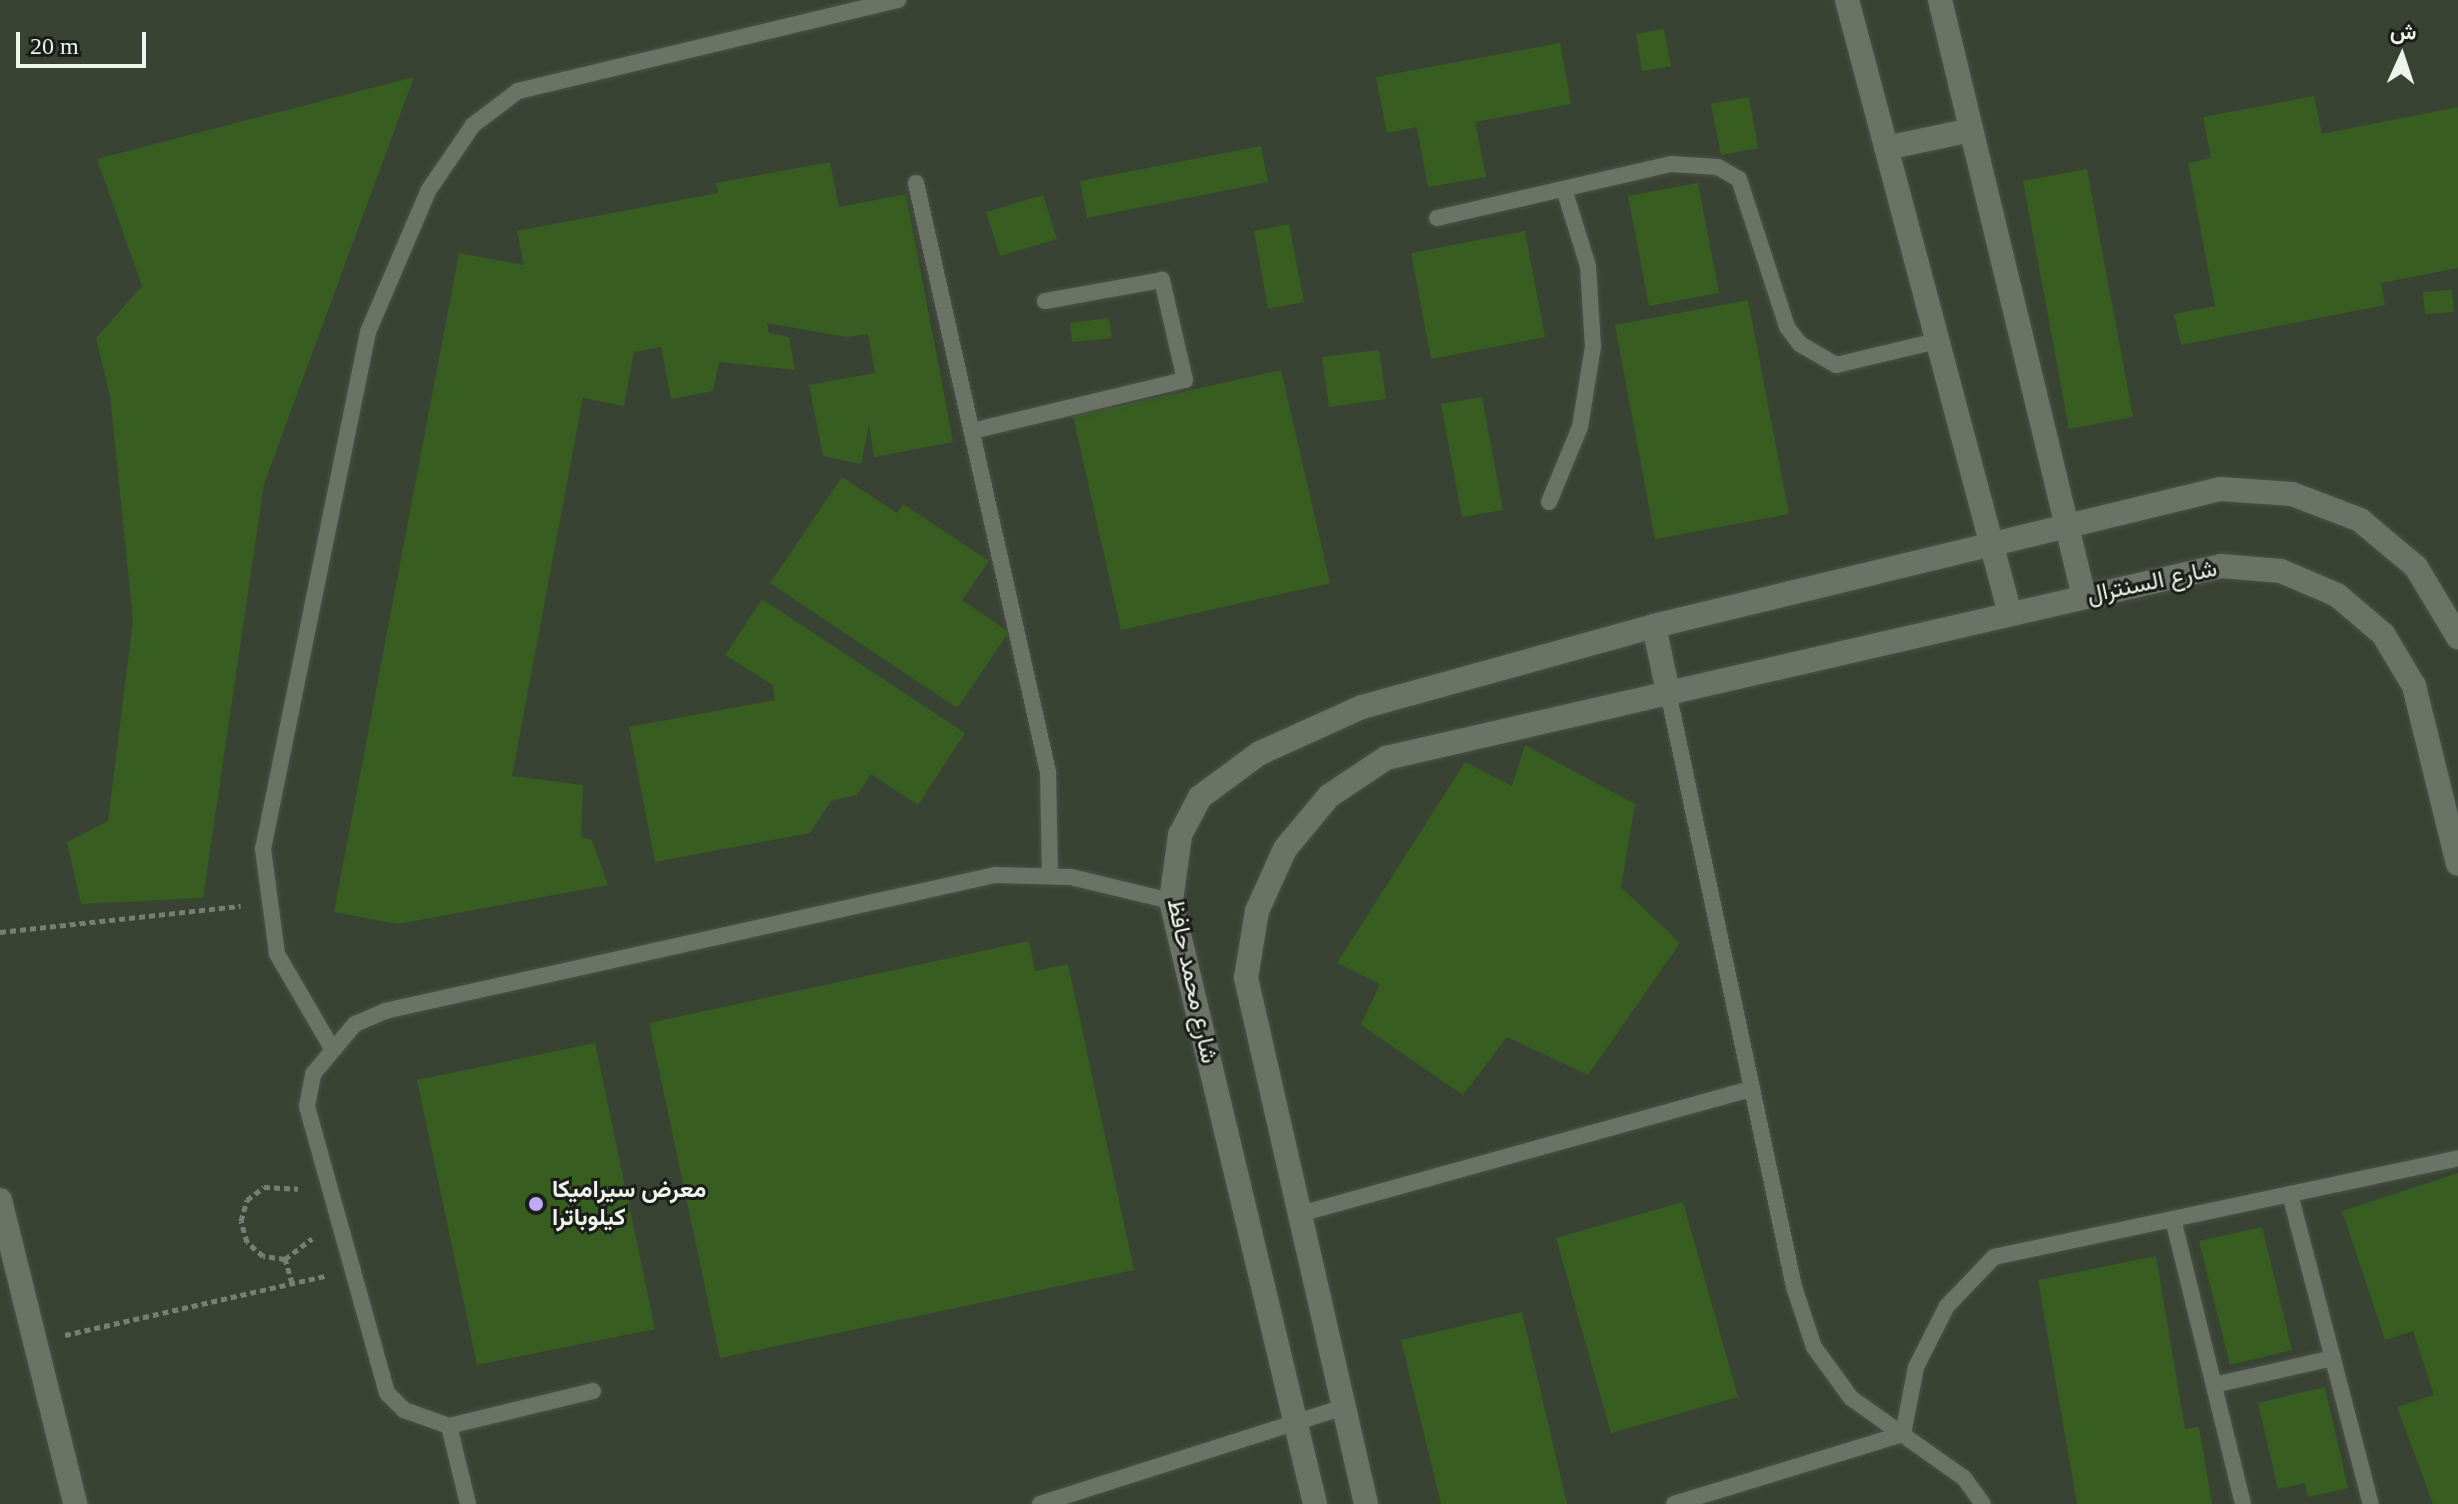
<!DOCTYPE html>
<html>
<head>
<meta charset="utf-8">
<style>
  body { margin:0 }
  #map { position:relative; width:2458px; height:1504px; overflow:hidden; background:#2f362c; font-family:"Times New Roman",Vazirmatn,serif }
  div>[style] { position:absolute }
  .built>* { inset:0; background:#394334 }
  .building>* { inset:0; background:#375d21 }
  .path>* { height:5px; margin-top:-2.5px; transform-origin:0; background:repeating-linear-gradient(90deg,#787e75 0 6px,transparent 0 10px) }
  .roads { filter:drop-shadow(0 0 2px #4b5148) drop-shadow(0 0 2px #4b5148) }
  .service>* { height:16px; margin:-8px; padding:0 8px; transform-origin:8px; border-radius:8px; background:#6b7367 }
  .tertiary>* { height:24px; margin:-12px; padding:0 12px; transform-origin:12px; border-radius:12px; background:#6b7367 }
  .secondary>* { height:24px; margin:-12px; padding:0 12px; transform-origin:12px; border-radius:12px; background:#6b7367 }
  .dots>* { width:22px; height:22px; translate:-50% -50%; box-sizing:border-box; border:4px solid #1a1d18; border-radius:50% }
  span { translate:-50% -50%; white-space:nowrap; text-align:center; line-height:1.15; -webkit-text-stroke:6px #1a1d18; paint-order:stroke }
  .street-label { font-size:24px; color:#eef3ec }
  .poi-label { font-size:24px; color:#eef3ec; font-weight:700 }
  .left { translate:0 -50%; text-align:left }
  .north { position:absolute; left:2362px; top:16px; width:80px; height:80px; -webkit-text-stroke:6px #1a1d18; paint-order:stroke; rotate:3deg; font-size:22px; font-weight:700; line-height:32px; text-align:center; color:#eef3ec }
  .north::after { content:''; display:block; margin:auto; width:28px; height:36px; background:#eef3ec; clip-path:polygon(50% 0,100% 100%,50% 72%,0 100%) }
  .scale { position:absolute; left:16px; top:32px; width:130px; height:36px; box-sizing:border-box; border:4px solid #eef3ec; border-top:0; padding-left:10px; font-size:24px; line-height:28px; white-space:nowrap; color:#eef3ec; -webkit-text-stroke:6px #1a1d18; paint-order:stroke }
</style>
</head>
<body>
<div id="map">
  <div class="built">
    <div style="clip-path:polygon(0 0,2458px 0,2458px 1504px,0 1504px)"></div>
  </div>
  <div class="building">
    <div style="clip-path:polygon(1664px 29px,1671px 66px,1642px 71px,1636px 34px)"></div>
    <div style="clip-path:polygon(1560px 43px,1571px 104px,1475px 122px,1486px 177px,1428px 187px,1417px 127px,1387px 133px,1376px 77px)"></div>
    <div style="clip-path:polygon(414px 77px,264px 484px,203px 898px,81px 904px,67px 842px,108px 821px,133px 620px,110px 396px,96px 338px,142px 286px,97px 159px)"></div>
    <div style="clip-path:polygon(2314px 96px,2322px 134px,2458px 107px,2458px 268px,2381px 283px,2385px 305px,2181px 345px,2174px 314px,2215px 306px,2188px 163px,2211px 158px,2203px 117px)"></div>
    <div style="clip-path:polygon(1749px 97px,1758px 148px,1721px 155px,1711px 104px)"></div>
    <div style="clip-path:polygon(1261px 146px,1268px 182px,1087px 218px,1080px 181px)"></div>
    <div style="clip-path:polygon(830px 162px,839px 207px,906px 194px,953px 442px,874px 457px,869px 425px,861px 464px,823px 456px,809px 385px,875px 373px,868px 334px,846px 337px,767px 323px,769px 333px,789px 337px,795px 370px,719px 362px,713px 391px,671px 399px,661px 347px,634px 352px,624px 406px,583px 398px,512px 776px,583px 785px,581px 837px,592px 840px,608px 885px,398px 924px,334px 912px,459px 253px,524px 265px,517px 231px,718px 193px,716px 183px)"></div>
    <div style="clip-path:polygon(2087px 169px,2133px 417px,2069px 429px,2023px 181px)"></div>
    <div style="clip-path:polygon(1698px 183px,1719px 293px,1649px 306px,1628px 196px)"></div>
    <div style="clip-path:polygon(1043px 195px,1057px 239px,1000px 256px,986px 212px)"></div>
    <div style="clip-path:polygon(1289px 224px,1304px 302px,1268px 309px,1254px 231px)"></div>
    <div style="clip-path:polygon(1525px 231px,1545px 337px,1431px 359px,1411px 253px)"></div>
    <div style="clip-path:polygon(2452px 290px,2454px 312px,2425px 314px,2423px 292px)"></div>
    <div style="clip-path:polygon(1748px 300px,1789px 514px,1655px 539px,1615px 325px)"></div>
    <div style="clip-path:polygon(1109px 318px,1112px 338px,1072px 342px,1070px 323px)"></div>
    <div style="clip-path:polygon(1379px 350px,1386px 399px,1329px 407px,1322px 357px)"></div>
    <div style="clip-path:polygon(1281px 370px,1330px 583px,1121px 630px,1073px 416px)"></div>
    <div style="clip-path:polygon(1482px 397px,1503px 510px,1462px 517px,1441px 404px)"></div>
    <div style="clip-path:polygon(842px 477px,897px 513px,903px 504px,989px 561px,962px 600px,1009px 632px,957px 708px,770px 583px)"></div>
    <div style="clip-path:polygon(762px 599px,965px 733px,918px 805px,871px 774px,857px 795px,831px 801px,810px 833px,655px 862px,629px 727px,775px 700px,773px 685px,725px 655px)"></div>
    <div style="clip-path:polygon(1525px 745px,1635px 804px,1621px 887px,1680px 943px,1588px 1075px,1507px 1037px,1463px 1095px,1361px 1025px,1380px 984px,1337px 963px,1465px 762px,1512px 786px)"></div>
    <div style="clip-path:polygon(1029px 941px,1035px 971px,1068px 964px,1134px 1270px,720px 1358px,649px 1023px)"></div>
    <div style="clip-path:polygon(595px 1043px,655px 1329px,477px 1365px,417px 1080px)"></div>
    <div style="clip-path:polygon(2458px 1173px,2458px 1504px,2433px 1504px,2397px 1407px,2434px 1395px,2413px 1331px,2385px 1340px,2342px 1211px)"></div>
    <div style="clip-path:polygon(1683px 1202px,1738px 1397px,1611px 1433px,1556px 1238px)"></div>
    <div style="clip-path:polygon(2262px 1227px,2292px 1350px,2230px 1365px,2199px 1241px)"></div>
    <div style="clip-path:polygon(2156px 1256px,2185px 1429px,2199px 1427px,2212px 1504px,2077px 1504px,2038px 1280px)"></div>
    <div style="clip-path:polygon(1522px 1312px,1567px 1504px,1441px 1504px,1401px 1340px)"></div>
    <div style="clip-path:polygon(2325px 1387px,2348px 1488px,2308px 1497px,2305px 1483px,2278px 1489px,2258px 1403px)"></div>
  </div>
  <div class="path">
    <div style="left:0;top:932px;width:242px;rotate:-6.2deg"></div>
    <div style="left:285px;top:1259px;width:34px;rotate:-37deg"></div>
    <div style="left:292px;top:1283px;width:25px;rotate:-106deg"></div>
    <div style="left:285px;top:1259px;width:22px;rotate:-172deg"></div>
    <div style="left:263px;top:1256px;width:21px;rotate:-139deg"></div>
    <div style="left:247px;top:1242px;width:22px;rotate:-106deg"></div>
    <div style="left:241px;top:1221px;width:22px;rotate:-74deg"></div>
    <div style="left:247px;top:1200px;width:21px;rotate:-37deg"></div>
    <div style="left:264px;top:1187px;width:34px;rotate:3deg"></div>
    <div style="left:65px;top:1335px;width:267px;rotate:-12.8deg"></div>
  </div>
  <div class="roads">
    <div class="service">
      <div style="left:916px;top:183px;width:604px;rotate:77.37deg"></div>
      <div style="left:1048px;top:772px;width:103px;rotate:88.9deg"></div>
      <div style="left:1437px;top:218px;width:240px;rotate:-13deg"></div>
      <div style="left:1671px;top:164px;width:47px;rotate:3.7deg"></div>
      <div style="left:1718px;top:167px;width:24px;rotate:30deg"></div>
      <div style="left:1739px;top:179px;width:156px;rotate:72deg"></div>
      <div style="left:1787px;top:327px;width:21px;rotate:53deg"></div>
      <div style="left:1800px;top:344px;width:42px;rotate:30.3deg"></div>
      <div style="left:1836px;top:365px;width:104px;rotate:-13.4deg"></div>
      <div style="left:972px;top:431px;width:219px;rotate:-13.5deg"></div>
      <div style="left:1185px;top:380px;width:103px;rotate:-103deg"></div>
      <div style="left:1162px;top:280px;width:119px;rotate:169.8deg"></div>
      <div style="left:1549px;top:502px;width:81px;rotate:-67.5deg"></div>
      <div style="left:1580px;top:427px;width:81px;rotate:-80.8deg"></div>
      <div style="left:1593px;top:347px;width:81px;rotate:-93.5deg"></div>
      <div style="left:1588px;top:266px;width:81px;rotate:-107.3deg"></div>
      <div style="left:1668px;top:692px;width:608px;rotate:78.04deg"></div>
      <div style="left:1794px;top:1287px;width:63px;rotate:71.6deg"></div>
      <div style="left:1814px;top:1347px;width:63px;rotate:54deg"></div>
      <div style="left:1851px;top:1398px;width:138px;rotate:35.3deg"></div>
      <div style="left:1964px;top:1478px;width:32px;rotate:54deg"></div>
      <div style="left:330px;top:1045px;width:105px;rotate:-120.2deg"></div>
      <div style="left:277px;top:954px;width:106px;rotate:-97.6deg"></div>
      <div style="left:263px;top:849px;width:528px;rotate:-78.52deg"></div>
      <div style="left:368px;top:332px;width:153px;rotate:-66.9deg"></div>
      <div style="left:428px;top:191px;width:80px;rotate:-55.7deg"></div>
      <div style="left:473px;top:125px;width:56px;rotate:-37.1deg"></div>
      <div style="left:518px;top:91px;width:391px;rotate:-13.5deg"></div>
      <div style="left:2290px;top:1194px;width:320px;rotate:75.4deg"></div>
      <div style="left:1300px;top:1214px;width:469px;rotate:-15.5deg"></div>
      <div style="left:2173px;top:1219px;width:293px;rotate:76.2deg"></div>
      <div style="left:2214px;top:1385px;width:122px;rotate:-12.8deg"></div>
      <div style="left:593px;top:1391px;width:148px;rotate:166.3deg"></div>
      <div style="left:449px;top:1426px;width:48px;rotate:-160.4deg"></div>
      <div style="left:404px;top:1410px;width:24px;rotate:-135deg"></div>
      <div style="left:387px;top:1393px;width:298px;rotate:-105.6deg"></div>
      <div style="left:307px;top:1106px;width:33px;rotate:-79deg"></div>
      <div style="left:313px;top:1074px;width:65px;rotate:-50deg"></div>
      <div style="left:355px;top:1024px;width:33px;rotate:-23deg"></div>
      <div style="left:385px;top:1011px;width:625px;rotate:-12.57deg"></div>
      <div style="left:995px;top:875px;width:76px;rotate:1.5deg"></div>
      <div style="left:1071px;top:877px;width:103px;rotate:13.5deg"></div>
      <div style="left:449px;top:1426px;width:80px;rotate:76.3deg"></div>
      <div style="left:1040px;top:1504px;width:319px;rotate:-17.7deg"></div>
      <div style="left:1674px;top:1504px;width:239px;rotate:-17deg"></div>
      <div style="left:1903px;top:1434px;width:68px;rotate:-79deg"></div>
      <div style="left:1916px;top:1367px;width:68px;rotate:-63.1deg"></div>
      <div style="left:1947px;top:1306px;width:68px;rotate:-46.2deg"></div>
      <div style="left:1994px;top:1257px;width:474px;rotate:-12deg"></div>
    </div>
    <div class="tertiary">
      <div style="left:1847px;top:0;width:635px;rotate:75.13deg"></div>
      <div style="left:1940px;top:0;width:614px;rotate:76.44deg"></div>
      <div style="left:1886px;top:148px;width:87px;rotate:-12deg"></div>
      <div style="left:1654px;top:626px;width:67px;rotate:78deg"></div>
      <div style="left:1315px;top:1504px;width:620px;rotate:-103.43deg"></div>
      <div style="left:1171px;top:901px;width:67px;rotate:-82.2deg"></div>
      <div style="left:1180px;top:835px;width:43px;rotate:-62.2deg"></div>
      <div style="left:1200px;top:797px;width:74px;rotate:-36.3deg"></div>
      <div style="left:1260px;top:753px;width:112px;rotate:-24.3deg"></div>
      <div style="left:1362px;top:707px;width:303px;rotate:-15.5deg"></div>
      <div style="left:1654px;top:626px;width:582px;rotate:-13.61deg"></div>
      <div style="left:2220px;top:489px;width:72px;rotate:4deg"></div>
      <div style="left:2292px;top:494px;width:73px;rotate:20.9deg"></div>
      <div style="left:2360px;top:520px;width:73px;rotate:40deg"></div>
      <div style="left:2416px;top:567px;width:82px;rotate:59deg"></div>
      <div style="left:1366px;top:1504px;width:540px;rotate:-102.85deg"></div>
      <div style="left:1246px;top:978px;width:68px;rotate:-80.7deg"></div>
      <div style="left:1257px;top:911px;width:68px;rotate:-65.7deg"></div>
      <div style="left:1285px;top:849px;width:69px;rotate:-50.3deg"></div>
      <div style="left:1329px;top:796px;width:69px;rotate:-33.7deg"></div>
      <div style="left:1386px;top:758px;width:857px;rotate:-12.95deg"></div>
      <div style="left:2221px;top:566px;width:60px;rotate:4.8deg"></div>
      <div style="left:2281px;top:571px;width:61px;rotate:23.2deg"></div>
      <div style="left:2337px;top:595px;width:60px;rotate:40.3deg"></div>
      <div style="left:2383px;top:634px;width:61px;rotate:59.2deg"></div>
      <div style="left:2414px;top:686px;width:183px;rotate:76.1deg"></div>
    </div>
    <div class="secondary">
      <div style="left:0;top:1200px;width:313px;rotate:76.1deg"></div>
    </div>
  </div>
  <div class="dots">
    <div style="left:536px;top:1204px;background:#bcaaf6"></div>
  </div>
  <div class="street-label">
    <span style="left:2152px;top:582px;rotate:-12deg">شارع السنترال</span>
    <span style="left:1192px;top:981px;rotate:78deg">شارع محمد حافظ</span>
  </div>
  <div class="poi-label">
    <span class="left" style="left:552px;top:1204px">معرض سيراميكا<br>كيلوباترا</span>
  </div>
  <div class="north">ش</div>
  <div class="scale">20 m</div>
</div>
</body>
</html>
